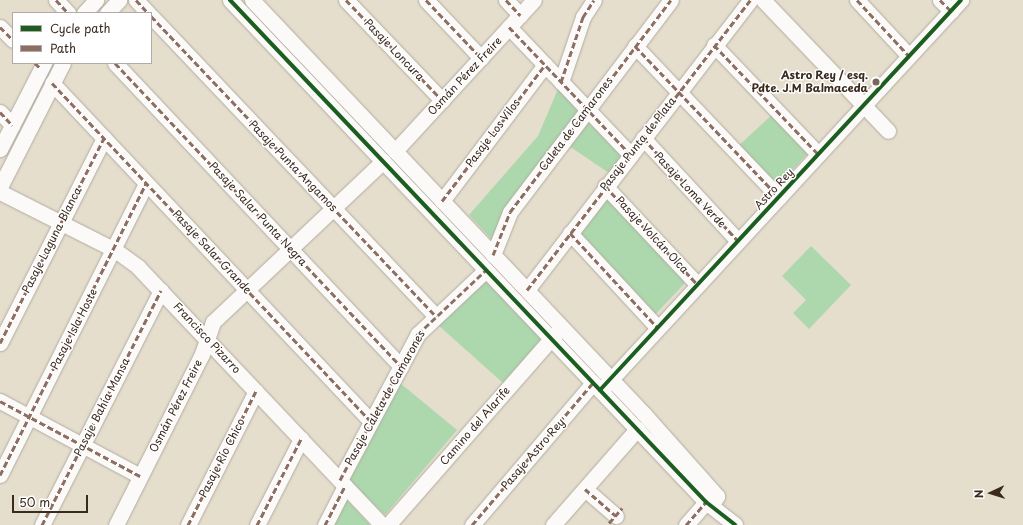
<!DOCTYPE html>
<html>
<head>
<meta charset="utf-8">
<style>
  body { margin:0 }
  #map { position:relative; width:1023px; height:525px; overflow:hidden; background:#e5decd; font-family:"Playpen Sans",sans-serif }
  div>[style] { position:absolute }
  .green>* { inset:0; background:#add7ad }
  .roads { filter:drop-shadow(0 0 1px #b2aca0) drop-shadow(0 0 1px #b2aca0) }
  .minor>* { height:15px; margin:-7.5px; padding:0 7.5px; transform-origin:7.5px; border-radius:7.5px; background:#fbfaf8 }
  .quiet>* { height:3px; margin-top:-1.5px; transform-origin:0; background:repeating-linear-gradient(90deg,#8d6e63 0 6px,transparent 0 9px) }
  .cycleway>* { height:4px; margin:-2px; padding:0 2px; transform-origin:2px; border-radius:2px; background:#1b5e20 }
  .dots>* { width:11px; height:11px; translate:-50% -50%; box-sizing:border-box; border:2px solid #fff; border-radius:50% }
  span { translate:-50% -50%; white-space:nowrap; text-align:center; line-height:1.15; -webkit-text-stroke:3px #fff; paint-order:stroke }
  .street-label { font-size:11px; color:#3b2a1e }
  .poi-label { font-size:11px; color:#3b2a1e; font-weight:700 }
  .right { translate:-100% -50%; text-align:right }
  .legend { position:absolute; left:12px; top:12px; width:140px; height:52px; box-sizing:border-box; background:#fff; border:1px solid #b1aaa5; margin:0; padding:5px 7px; list-style:none; font-size:12px; color:#3b2a1e }
  .legend li { display:flex; align-items:center; gap:8px; height:20px }
  .legend b { width:20px; border:1px solid #b1aaa5 }
  .north { position:absolute; left:971px; top:473px; width:40px; height:40px; -webkit-text-stroke:3px #fff; paint-order:stroke; rotate:266deg; font-size:11px; font-weight:700; line-height:16px; text-align:center; color:#3b2a1e }
  .north::after { content:''; display:block; margin:auto; width:14px; height:18px; background:#3b2a1e; clip-path:polygon(50% 0,100% 100%,50% 72%,0 100%) }
  .scale { position:absolute; left:12px; top:495px; width:76px; height:18px; box-sizing:border-box; border:2px solid #3b2a1e; border-top:0; padding-left:5px; font-size:12px; line-height:14px; white-space:nowrap; color:#3b2a1e; -webkit-text-stroke:3px #fff; paint-order:stroke }
</style>
</head>
<body>
<div id="map">
  <div class="green">
    <div style="clip-path:polygon(558px 89px,561px 89px,580px 109px,496px 244px,469px 215px,538px 136px)"></div>
    <div style="clip-path:polygon(773px 114px,809px 152px,775px 189px,736px 148px)"></div>
    <div style="clip-path:polygon(588px 122px,622px 156px,609px 173px,569px 146px)"></div>
    <div style="clip-path:polygon(606px 197px,685px 279px,684px 284px,653px 317px,577px 234px)"></div>
    <div style="clip-path:polygon(811px 246px,851px 285px,809px 329px,793px 313px,806px 300px,782px 276px)"></div>
    <div style="clip-path:polygon(485px 275px,544px 338px,503px 383px,437px 324px)"></div>
    <div style="clip-path:polygon(400px 383px,457px 430px,385px 515px,347px 479px)"></div>
    <div style="clip-path:polygon(345px 498px,370px 525px,331px 525px)"></div>
  </div>
  <div class="roads">
    <div class="minor">
      <div style="left:56px;top:0;width:18px;rotate:47deg"></div>
      <div style="left:136px;top:0;width:18px;rotate:47deg"></div>
      <div style="left:230px;top:0;width:692px;rotate:46.52deg"></div>
      <div style="left:706px;top:502px;width:37px;rotate:38deg"></div>
      <div style="left:252px;top:0;width:570px;rotate:46.56deg"></div>
      <div style="left:644px;top:414px;width:110px;rotate:48.3deg"></div>
      <div style="left:717px;top:496px;width:6px;rotate:121deg"></div>
      <div style="left:714px;top:501px;width:8px;rotate:173deg"></div>
      <div style="left:346px;top:0;width:139px;rotate:46.2deg"></div>
      <div style="left:426px;top:0;width:80px;rotate:46.5deg"></div>
      <div style="left:506px;top:0;width:21px;rotate:47deg"></div>
      <div style="left:763px;top:0;width:181px;rotate:46.3deg"></div>
      <div style="left:857px;top:0;width:76px;rotate:47.1deg"></div>
      <div style="left:940px;top:0;width:16px;rotate:45deg"></div>
      <div style="left:84px;top:13px;width:18px;rotate:-47deg"></div>
      <div style="left:107px;top:13px;width:18px;rotate:-47deg"></div>
      <div style="left:151px;top:16px;width:414px;rotate:46.5deg"></div>
      <div style="left:0;top:27px;width:18px;rotate:45deg"></div>
      <div style="left:509px;top:27px;width:175px;rotate:46.4deg"></div>
      <div style="left:714px;top:45px;width:151px;rotate:46.3deg"></div>
      <div style="left:635px;top:46px;width:209px;rotate:46.4deg"></div>
      <div style="left:115px;top:63px;width:417px;rotate:46.7deg"></div>
      <div style="left:561px;top:82px;width:69px;rotate:-71.3deg"></div>
      <div style="left:583px;top:17px;width:20px;rotate:-57deg"></div>
      <div style="left:52px;top:83px;width:465px;rotate:46.7deg"></div>
      <div style="left:0;top:112px;width:18px;rotate:47deg"></div>
      <div style="left:643px;top:138px;width:140px;rotate:47.3deg"></div>
      <div style="left:0;top:149px;width:97px;rotate:-62.9deg"></div>
      <div style="left:395px;top:151px;width:205px;rotate:-47.4deg"></div>
      <div style="left:605px;top:186px;width:136px;rotate:46.8deg"></div>
      <div style="left:0;top:187px;width:139px;rotate:-63.1deg"></div>
      <div style="left:0;top:192px;width:129px;rotate:26.8deg"></div>
      <div style="left:115px;top:250px;width:29px;rotate:36deg"></div>
      <div style="left:138px;top:267px;width:355px;rotate:46.6deg"></div>
      <div style="left:442px;top:201px;width:171px;rotate:-52.9deg"></div>
      <div style="left:570px;top:233px;width:129px;rotate:47.2deg"></div>
      <div style="left:493px;top:255px;width:46px;rotate:-68.4deg"></div>
      <div style="left:510px;top:212px;width:266px;rotate:-52.8deg"></div>
      <div style="left:527px;top:290px;width:366px;rotate:-52.4deg"></div>
      <div style="left:0;top:343px;width:230px;rotate:-63.1deg"></div>
      <div style="left:604px;top:387px;width:527px;rotate:-47.31deg"></div>
      <div style="left:0;top:401px;width:159px;rotate:28.2deg"></div>
      <div style="left:0;top:475px;width:326px;rotate:-63.4deg"></div>
      <div style="left:340px;top:480px;width:166px;rotate:-61.9deg"></div>
      <div style="left:418px;top:334px;width:93px;rotate:-43.3deg"></div>
      <div style="left:585px;top:489px;width:41px;rotate:41.1deg"></div>
      <div style="left:42px;top:525px;width:263px;rotate:-63.1deg"></div>
      <div style="left:116px;top:525px;width:191px;rotate:-63.3deg"></div>
      <div style="left:202px;top:354px;width:34px;rotate:-71deg"></div>
      <div style="left:213px;top:322px;width:234px;rotate:-43.4deg"></div>
      <div style="left:188px;top:525px;width:150px;rotate:-63.1deg"></div>
      <div style="left:257px;top:525px;width:97px;rotate:-62.9deg"></div>
      <div style="left:325px;top:525px;width:44px;rotate:-62.9deg"></div>
      <div style="left:388px;top:525px;width:257px;rotate:-48.8deg"></div>
      <div style="left:472px;top:525px;width:187px;rotate:-49.6deg"></div>
      <div style="left:553px;top:525px;width:128px;rotate:-48.8deg"></div>
      <div style="left:686px;top:525px;width:30px;rotate:-49deg"></div>
    </div>
  </div>
  <div class="quiet">
    <div style="left:56px;top:0;width:18px;rotate:47deg"></div>
    <div style="left:136px;top:0;width:18px;rotate:47deg"></div>
    <div style="left:346px;top:0;width:139px;rotate:46.2deg"></div>
    <div style="left:426px;top:0;width:80px;rotate:46.5deg"></div>
    <div style="left:506px;top:0;width:21px;rotate:47deg"></div>
    <div style="left:857px;top:0;width:76px;rotate:47.1deg"></div>
    <div style="left:940px;top:0;width:16px;rotate:45deg"></div>
    <div style="left:151px;top:16px;width:414px;rotate:46.5deg"></div>
    <div style="left:0;top:27px;width:18px;rotate:45deg"></div>
    <div style="left:509px;top:27px;width:175px;rotate:46.4deg"></div>
    <div style="left:714px;top:45px;width:151px;rotate:46.3deg"></div>
    <div style="left:635px;top:46px;width:209px;rotate:46.4deg"></div>
    <div style="left:35px;top:63px;width:8px;rotate:45deg"></div>
    <div style="left:115px;top:63px;width:417px;rotate:46.7deg"></div>
    <div style="left:561px;top:82px;width:69px;rotate:-71.3deg"></div>
    <div style="left:583px;top:17px;width:20px;rotate:-57deg"></div>
    <div style="left:52px;top:83px;width:465px;rotate:46.7deg"></div>
    <div style="left:0;top:112px;width:18px;rotate:47deg"></div>
    <div style="left:643px;top:138px;width:140px;rotate:47.3deg"></div>
    <div style="left:605px;top:186px;width:136px;rotate:46.8deg"></div>
    <div style="left:442px;top:201px;width:171px;rotate:-52.9deg"></div>
    <div style="left:570px;top:233px;width:129px;rotate:47.2deg"></div>
    <div style="left:493px;top:255px;width:46px;rotate:-68.4deg"></div>
    <div style="left:510px;top:212px;width:266px;rotate:-52.8deg"></div>
    <div style="left:527px;top:290px;width:366px;rotate:-52.4deg"></div>
    <div style="left:0;top:343px;width:230px;rotate:-63.1deg"></div>
    <div style="left:0;top:401px;width:159px;rotate:28.2deg"></div>
    <div style="left:0;top:475px;width:326px;rotate:-63.4deg"></div>
    <div style="left:340px;top:480px;width:166px;rotate:-61.9deg"></div>
    <div style="left:418px;top:334px;width:93px;rotate:-43.3deg"></div>
    <div style="left:585px;top:489px;width:41px;rotate:41.1deg"></div>
    <div style="left:609px;top:523px;width:20px;rotate:-49deg"></div>
    <div style="left:42px;top:525px;width:263px;rotate:-63.1deg"></div>
    <div style="left:188px;top:525px;width:150px;rotate:-63.1deg"></div>
    <div style="left:257px;top:525px;width:97px;rotate:-62.9deg"></div>
    <div style="left:325px;top:525px;width:44px;rotate:-62.9deg"></div>
    <div style="left:472px;top:525px;width:187px;rotate:-49.6deg"></div>
    <div style="left:686px;top:525px;width:30px;rotate:-49deg"></div>
  </div>
  <div class="cycleway">
    <div style="left:230px;top:0;width:692px;rotate:46.52deg"></div>
    <div style="left:706px;top:502px;width:37px;rotate:38deg"></div>
    <div style="left:600px;top:390px;width:531px;rotate:-47.21deg"></div>
  </div>
  <div class="dots">
    <div style="left:876px;top:82px;background:#76695b"></div>
  </div>
  <div class="street-label">
    <span style="left:394px;top:50px;rotate:46deg">Pasaje Loncura</span>
    <span style="left:465px;top:76px;rotate:-47deg">Osmán Pérez Freire</span>
    <span style="left:576px;top:124px;rotate:-53deg">Caleta de Camarones</span>
    <span style="left:493px;top:133px;rotate:-53deg">Pasaje Los Vilos</span>
    <span style="left:638px;top:144px;rotate:-52deg">Pasaje Punta de Plata</span>
    <span style="left:293px;top:166px;rotate:46deg">Pasaje Punta Angamos</span>
    <span style="left:774px;top:189px;rotate:-47deg">Astro Rey</span>
    <span style="left:690px;top:190px;rotate:47deg">Pasaje Loma Verde</span>
    <span style="left:258px;top:214px;rotate:47deg">Pasaje Salar Punta Negra</span>
    <span style="left:652px;top:235px;rotate:47deg">Pasaje Volcán Olca</span>
    <span style="left:52px;top:240px;rotate:-63deg">Pasaje Laguna Blanca</span>
    <span style="left:212px;top:252px;rotate:47deg">Pasaje Salar Grande</span>
    <span style="left:74px;top:329px;rotate:-63deg">Pasaje Isla Hoste</span>
    <span style="left:207px;top:338px;rotate:47deg">Francisco Pizarro</span>
    <span style="left:385px;top:398px;rotate:-61deg">Pasaje Caleta de Camarones</span>
    <span style="left:176px;top:406px;rotate:-63deg">Osmán Pérez Freire</span>
    <span style="left:102px;top:407px;rotate:-63deg">Pasaje Bahía Mansa</span>
    <span style="left:475px;top:426px;rotate:-49deg">Camino del Alarife</span>
    <span style="left:533px;top:454px;rotate:-49deg">Pasaje Astro Rey</span>
    <span style="left:222px;top:458px;rotate:-63deg">Pasaje Río Chico</span>
  </div>
  <div class="poi-label">
    <span class="right" style="left:868px;top:82px">Astro Rey / esq.<br>Pdte. J.M Balmaceda</span>
  </div>
  <ul class="legend">
  <li><b style="height:5px;background:#1b5e20"></b>Cycle path</li>
  <li><b style="height:5px;background:#8d6e63"></b>Path</li>
  </ul>
  <div class="north">N</div>
  <div class="scale">50 m</div>
</div>
</body>
</html>
